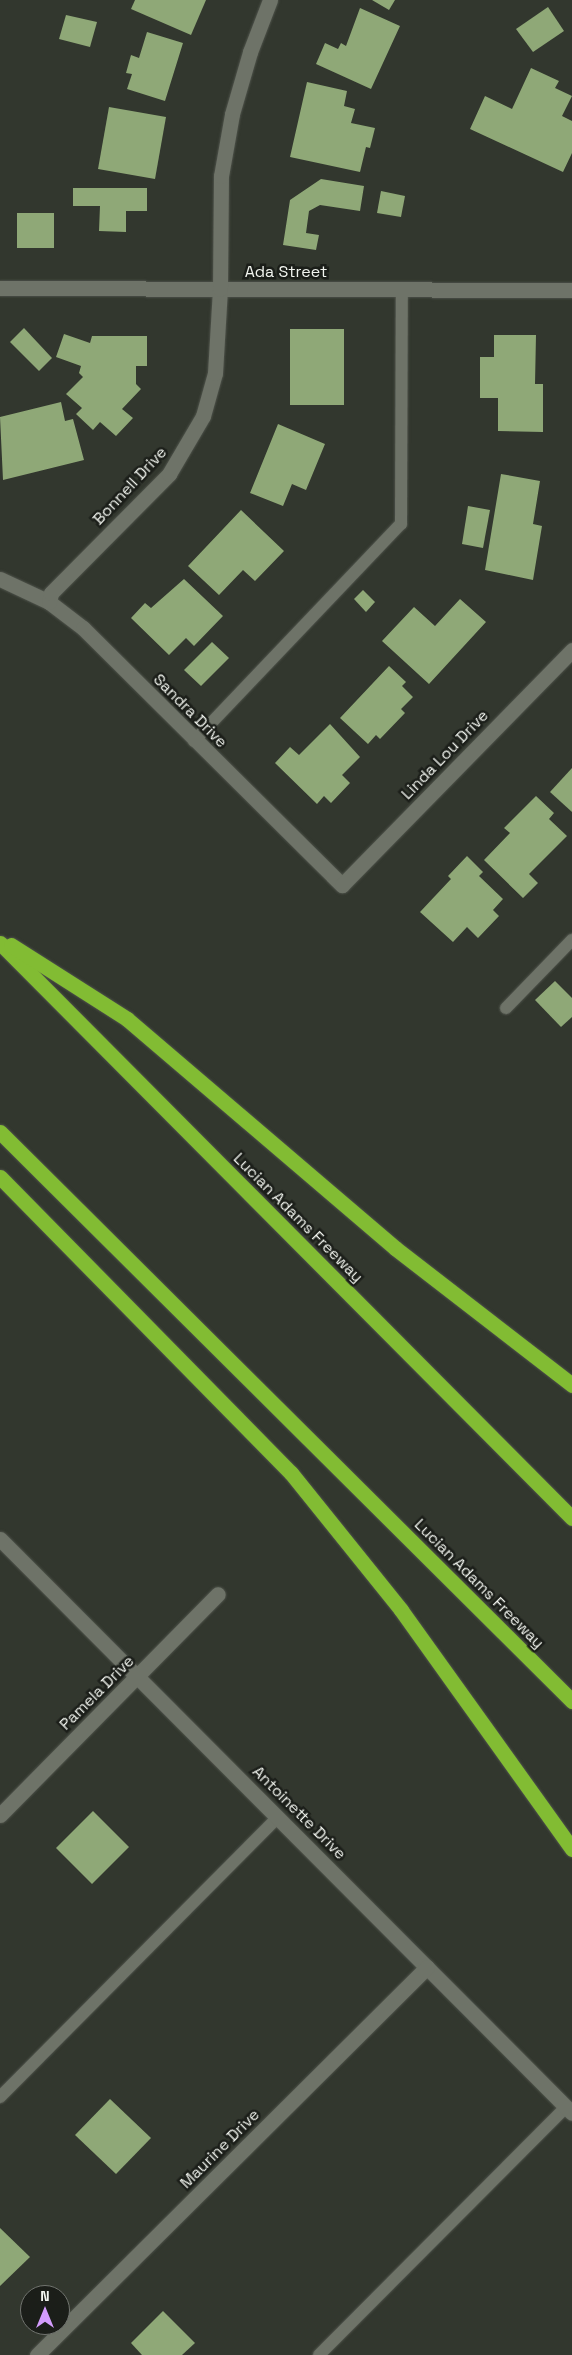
<!DOCTYPE html>
<html>
<head>
<meta charset="utf-8">
<style>
  body { margin:0 }
  #map { position:relative; width:572px; height:2355px; overflow:hidden; background:#32372e; font-family:"Space Grotesk",sans-serif }
  div>[style] { position:absolute }
  .building>* { inset:0; background:#8fa877 }
  .roads { filter:drop-shadow(0 0 1px #4e524a) drop-shadow(0 0 1px #4e524a) }
  .lane>* { height:12px; margin:-6px; padding:0 6px; transform-origin:6px; border-radius:6px; background:#6e7368 }
  .street>* { height:15px; margin:-7.5px; padding:0 7.5px; transform-origin:7.5px; border-radius:7.5px; background:#6e7368 }
  .highway>* { height:15px; margin:-7.5px; padding:0 7.5px; transform-origin:7.5px; border-radius:7.5px; background:#82bc33 }
  span { translate:-50% -50%; white-space:nowrap; text-align:center; line-height:1.15; -webkit-text-stroke:5px #1b1e19; paint-order:stroke }
  .street-label { font-size:16px; color:#f2f5ef }
  .north { position:absolute; left:20px; top:2285px; width:50px; height:50px; box-sizing:border-box; background:#1b1e19; border:1px solid #71746f; border-radius:50%; rotate:0deg; font-size:14px; font-weight:700; line-height:20px; text-align:center; color:#f2f5ef }
  .north::after { content:''; display:block; margin:auto; width:18px; height:22px; background:#d39cfc; clip-path:polygon(50% 0,100% 100%,50% 72%,0 100%) }
</style>
</head>
<body>
<div id="map">
  <div class="building">
    <div style="clip-path:polygon(135px 0,206px 0,191px 35px,131px 9px)"></div>
    <div style="clip-path:polygon(372px 0,395px 0,389px 10px)"></div>
    <div style="clip-path:polygon(548px 7px,564px 31px,533px 52px,516px 29px)"></div>
    <div style="clip-path:polygon(360px 8px,400px 26px,371px 89px,316px 64px,325px 43px,338px 49px,341px 43px,346px 46px)"></div>
    <div style="clip-path:polygon(66px 15px,97px 22px,90px 47px,59px 39px)"></div>
    <div style="clip-path:polygon(147px 32px,183px 43px,165px 101px,127px 89px,132px 74px,126px 73px,131px 55px,139px 58px)"></div>
    <div style="clip-path:polygon(531px 68px,559px 81px,555px 88px,572px 96px,562px 116px,572px 121px,572px 153px,563px 172px,470px 129px,485px 96px,512px 109px)"></div>
    <div style="clip-path:polygon(307px 82px,347px 91px,344px 106px,355px 109px,351px 123px,375px 128px,370px 148px,366px 147px,360px 172px,290px 157px)"></div>
    <div style="clip-path:polygon(109px 107px,166px 117px,155px 179px,98px 169px)"></div>
    <div style="clip-path:polygon(321px 179px,364px 186px,360px 211px,320px 205px,309px 211px,306px 233px,319px 235px,316px 250px,283px 245px,290px 200px)"></div>
    <div style="clip-path:polygon(73px 188px,147px 188px,147px 211px,126px 211px,126px 232px,99px 231px,100px 206px,73px 206px)"></div>
    <div style="clip-path:polygon(381px 191px,405px 196px,401px 217px,377px 213px)"></div>
    <div style="clip-path:polygon(17px 213px,54px 213px,54px 248px,17px 248px)"></div>
    <div style="clip-path:polygon(24px 328px,52px 358px,39px 371px,10px 342px)"></div>
    <div style="clip-path:polygon(290px 329px,344px 329px,344px 405px,290px 405px)"></div>
    <div style="clip-path:polygon(64px 334px,90px 343px,92px 336px,147px 336px,147px 366px,136px 366px,136px 384px,141px 389px,122px 409px,133px 418px,116px 436px,100px 422px,93px 430px,76px 414px,82px 408px,66px 394px,83px 377px,79px 373px,81px 366px,56px 357px)"></div>
    <div style="clip-path:polygon(494px 335px,536px 335px,535px 384px,543px 384px,543px 432px,498px 431px,498px 398px,480px 398px,480px 357px,494px 357px)"></div>
    <div style="clip-path:polygon(61px 402px,65px 421px,73px 419px,84px 460px,3px 480px,0 417px)"></div>
    <div style="clip-path:polygon(278px 424px,325px 444px,306px 490px,292px 484px,283px 506px,250px 493px)"></div>
    <div style="clip-path:polygon(501px 474px,540px 481px,533px 524px,542px 526px,533px 580px,485px 570px)"></div>
    <div style="clip-path:polygon(468px 506px,490px 510px,483px 548px,462px 544px)"></div>
    <div style="clip-path:polygon(241px 510px,284px 551px,255px 581px,243px 570px,219px 595px,188px 566px)"></div>
    <div style="clip-path:polygon(184px 579px,223px 616px,194px 646px,186px 638px,169px 655px,131px 618px,145px 603px,151px 608px)"></div>
    <div style="clip-path:polygon(363px 590px,375px 602px,366px 612px,354px 599px)"></div>
    <div style="clip-path:polygon(460px 599px,486px 622px,429px 684px,382px 641px,414px 607px,435px 626px)"></div>
    <div style="clip-path:polygon(212px 642px,229px 658px,201px 686px,184px 670px)"></div>
    <div style="clip-path:polygon(389px 666px,406px 682px,402px 686px,413px 697px,401px 709px,405px 713px,380px 739px,376px 735px,368px 744px,340px 718px)"></div>
    <div style="clip-path:polygon(330px 724px,360px 757px,342px 775px,350px 783px,331px 803px,324px 796px,317px 804px,275px 763px,290px 747px,299px 755px)"></div>
    <div style="clip-path:polygon(572px 768px,572px 812px,550px 792px)"></div>
    <div style="clip-path:polygon(536px 796px,554px 813px,549px 819px,567px 836px,529px 874px,538px 883px,523px 898px,484px 860px,510px 833px,504px 828px)"></div>
    <div style="clip-path:polygon(467px 856px,483px 872px,479px 876px,503px 899px,493px 910px,499px 916px,478px 938px,467px 927px,453px 942px,420px 912px,451px 879px,448px 876px)"></div>
    <div style="clip-path:polygon(555px 981px,572px 998px,572px 1017px,561px 1027px,535px 1000px)"></div>
    <div style="clip-path:polygon(93px 1811px,129px 1847px,92px 1884px,56px 1848px)"></div>
    <div style="clip-path:polygon(110px 2099px,151px 2138px,116px 2174px,75px 2135px)"></div>
    <div style="clip-path:polygon(0 2228px,30px 2257px,0 2286px)"></div>
    <div style="clip-path:polygon(163px 2311px,195px 2343px,182px 2355px,142px 2355px,131px 2343px)"></div>
  </div>
  <div class="roads">
    <div class="lane">
      <div style="left:194px;top:741px;width:300px;rotate:-46.4deg"></div>
      <div style="left:401px;top:524px;width:234px;rotate:-89.8deg"></div>
      <div style="left:506px;top:1008px;width:95px;rotate:-45.9deg"></div>
      <div style="left:0;top:2097px;width:395px;rotate:-45.2deg"></div>
      <div style="left:319px;top:2355px;width:350px;rotate:-45.1deg"></div>
    </div>
    <div class="street">
      <div style="left:0;top:288px;width:572px;rotate:0.2deg"></div>
      <div style="left:0;top:579px;width:54px;rotate:25.1deg"></div>
      <div style="left:49px;top:602px;width:43px;rotate:37.4deg"></div>
      <div style="left:83px;top:628px;width:365px;rotate:44.8deg"></div>
      <div style="left:342px;top:885px;width:329px;rotate:-45.6deg"></div>
      <div style="left:49px;top:602px;width:9px;rotate:-77deg"></div>
      <div style="left:51px;top:593px;width:168px;rotate:-45.2deg"></div>
      <div style="left:169px;top:474px;width:67px;rotate:-59.6deg"></div>
      <div style="left:203px;top:416px;width:45px;rotate:-74.4deg"></div>
      <div style="left:215px;top:373px;width:84px;rotate:-86.6deg"></div>
      <div style="left:220px;top:289px;width:113px;rotate:-89.5deg"></div>
      <div style="left:221px;top:176px;width:63px;rotate:-79.9deg"></div>
      <div style="left:232px;top:114px;width:65px;rotate:-73.8deg"></div>
      <div style="left:250px;top:52px;width:56px;rotate:-69deg"></div>
      <div style="left:0;top:1539px;width:810px;rotate:45.1deg"></div>
      <div style="left:0;top:1815px;width:310px;rotate:-45.4deg"></div>
      <div style="left:37px;top:2355px;width:550px;rotate:-44.85deg"></div>
    </div>
    <div class="highway">
      <div style="left:0;top:943px;width:811px;rotate:45.15deg"></div>
      <div style="left:11px;top:945px;width:138px;rotate:32.5deg"></div>
      <div style="left:127px;top:1019px;width:353px;rotate:40.5deg"></div>
      <div style="left:395px;top:1248px;width:224px;rotate:37.7deg"></div>
      <div style="left:0;top:1132px;width:807px;rotate:44.85deg"></div>
      <div style="left:0;top:1177px;width:415px;rotate:45.5deg"></div>
      <div style="left:291px;top:1473px;width:176px;rotate:51.2deg"></div>
      <div style="left:401px;top:1610px;width:294px;rotate:54.4deg"></div>
    </div>
  </div>
  <div class="street-label">
    <span style="left:286px;top:272px">Ada Street</span>
    <span style="left:130px;top:486px;rotate:-47deg">Bonnell Drive</span>
    <span style="left:190px;top:711px;rotate:45deg">Sandra Drive</span>
    <span style="left:445px;top:755px;rotate:-46deg">Linda Lou Drive</span>
    <span style="left:298px;top:1218px;rotate:45deg">Lucian Adams Freeway</span>
    <span style="left:479px;top:1584px;rotate:45deg">Lucian Adams Freeway</span>
    <span style="left:97px;top:1693px;rotate:-45deg">Pamela Drive</span>
    <span style="left:299px;top:1813px;rotate:45deg">Antoinette Drive</span>
    <span style="left:220px;top:2149px;rotate:-45deg">Maurine Drive</span>
  </div>
  <div class="north">N</div>
</div>
</body>
</html>
